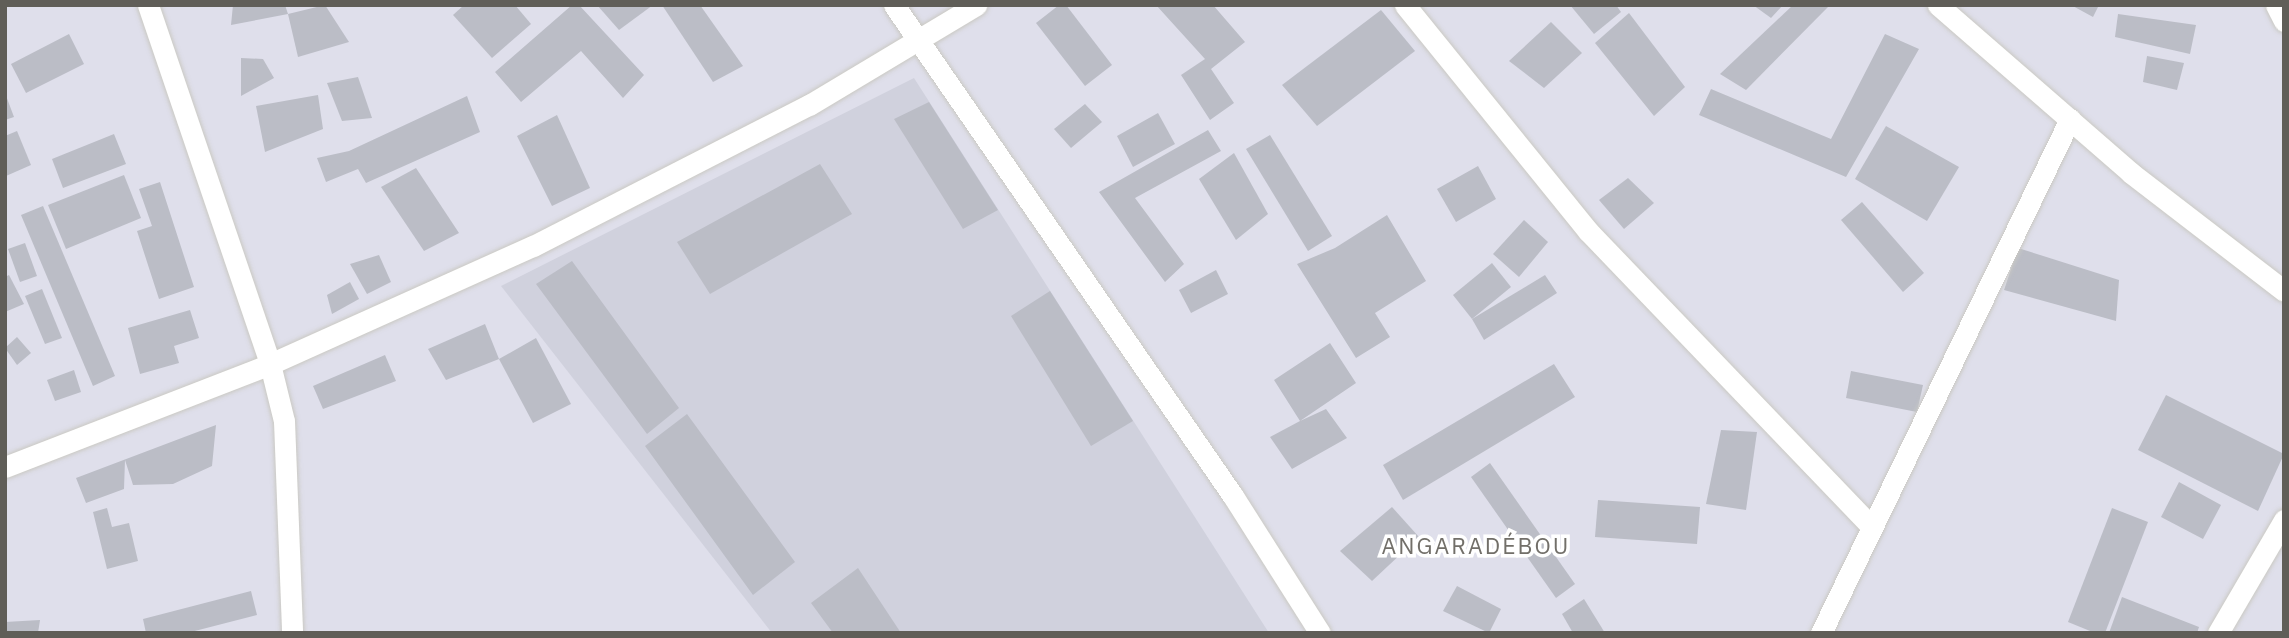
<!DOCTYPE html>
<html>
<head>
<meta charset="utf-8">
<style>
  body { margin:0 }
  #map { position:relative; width:2289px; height:638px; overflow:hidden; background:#dfdfeb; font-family:"IBM Plex Sans",sans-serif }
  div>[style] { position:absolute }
  .education>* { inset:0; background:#d0d1dd }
  .building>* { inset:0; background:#bbbdc6 }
  .roads { filter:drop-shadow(0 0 2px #cac9c3) drop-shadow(0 0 2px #cac9c3) }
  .street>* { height:21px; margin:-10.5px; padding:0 10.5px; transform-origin:10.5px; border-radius:10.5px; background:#fff }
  span { translate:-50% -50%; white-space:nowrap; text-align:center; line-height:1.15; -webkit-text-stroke:7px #fff; paint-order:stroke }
  .quarter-label { font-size:23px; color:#726f69; letter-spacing:2px }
  .frame { position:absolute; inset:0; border:7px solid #605e58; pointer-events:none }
</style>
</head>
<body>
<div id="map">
  <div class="education">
    <div style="clip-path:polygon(914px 78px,1269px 633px,772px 633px,501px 286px)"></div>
  </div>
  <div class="building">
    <div style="clip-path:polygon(233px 5px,285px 5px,288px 14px,231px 25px)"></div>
    <div style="clip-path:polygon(325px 5px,349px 42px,298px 57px,288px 14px)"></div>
    <div style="clip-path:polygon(464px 5px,515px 5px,531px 24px,492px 58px,453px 15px)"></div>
    <div style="clip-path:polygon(572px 5px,579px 5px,644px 75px,623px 98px,581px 51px,521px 102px,495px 72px)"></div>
    <div style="clip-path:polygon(597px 5px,653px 5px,619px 30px)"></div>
    <div style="clip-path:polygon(662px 5px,700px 5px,743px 66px,713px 82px)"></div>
    <div style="clip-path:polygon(1059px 5px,1066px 5px,1112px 65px,1085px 86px,1036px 23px)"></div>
    <div style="clip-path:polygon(1156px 5px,1213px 5px,1245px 42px,1211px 69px,1234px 103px,1210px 120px,1181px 75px,1205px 59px)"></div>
    <div style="clip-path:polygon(1570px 5px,1616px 5px,1621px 12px,1594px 34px)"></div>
    <div style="clip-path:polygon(1753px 5px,1783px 5px,1771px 18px)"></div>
    <div style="clip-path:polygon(1793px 5px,1830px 5px,1746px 90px,1720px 74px)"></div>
    <div style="clip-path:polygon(2071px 5px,2099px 5px,2093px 17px)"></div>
    <div style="clip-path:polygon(1381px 10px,1415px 51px,1317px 126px,1282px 85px)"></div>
    <div style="clip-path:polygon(1629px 13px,1685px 87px,1654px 116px,1595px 43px)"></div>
    <div style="clip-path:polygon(2118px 14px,2196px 25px,2190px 54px,2115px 37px)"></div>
    <div style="clip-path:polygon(1551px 22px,1582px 53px,1544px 88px,1509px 61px)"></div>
    <div style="clip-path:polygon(69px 34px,84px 64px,26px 93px,11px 64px)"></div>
    <div style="clip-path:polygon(1885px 34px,1919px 49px,1846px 177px,1699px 115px,1711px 89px,1831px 139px)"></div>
    <div style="clip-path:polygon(2147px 56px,2184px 63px,2177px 90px,2143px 82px)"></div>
    <div style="clip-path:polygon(241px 58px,263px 59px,274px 78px,241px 96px)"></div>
    <div style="clip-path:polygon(358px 77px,372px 118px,342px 121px,327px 83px)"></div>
    <div style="clip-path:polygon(5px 93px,14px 117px,5px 120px)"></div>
    <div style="clip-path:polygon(318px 95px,323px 129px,265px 152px,256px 106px)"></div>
    <div style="clip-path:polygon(467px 96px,480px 132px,366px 183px,358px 169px,326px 182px,317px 158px,349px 151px)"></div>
    <div style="clip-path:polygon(929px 102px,998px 210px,963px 229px,894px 119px)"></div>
    <div style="clip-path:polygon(1085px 104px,1102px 122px,1071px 148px,1054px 129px)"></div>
    <div style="clip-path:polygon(1158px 113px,1175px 144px,1133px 167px,1117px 136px)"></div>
    <div style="clip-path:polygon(557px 115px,590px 188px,552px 206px,517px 136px)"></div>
    <div style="clip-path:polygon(1886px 126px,1959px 167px,1927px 221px,1855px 179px)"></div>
    <div style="clip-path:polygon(1208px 130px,1221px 151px,1135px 198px,1184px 264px,1165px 282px,1099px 192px)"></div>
    <div style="clip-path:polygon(17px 131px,31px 165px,6px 176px,5px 136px)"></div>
    <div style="clip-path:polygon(114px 134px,126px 164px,63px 188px,52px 159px)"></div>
    <div style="clip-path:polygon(1270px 135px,1332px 236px,1308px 251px,1246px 149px)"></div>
    <div style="clip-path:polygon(1234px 153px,1268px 214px,1236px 240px,1199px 179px)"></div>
    <div style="clip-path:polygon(820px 164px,852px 214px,710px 294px,677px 242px)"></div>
    <div style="clip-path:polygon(1478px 166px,1496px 199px,1456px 222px,1437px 189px)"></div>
    <div style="clip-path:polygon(416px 168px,459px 233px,424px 251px,381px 187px)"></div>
    <div style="clip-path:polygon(124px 175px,141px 218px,66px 249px,48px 205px)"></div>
    <div style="clip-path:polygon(1628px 178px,1654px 203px,1624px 229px,1599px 200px)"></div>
    <div style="clip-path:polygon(160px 182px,194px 287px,159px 299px,137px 231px,152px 226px,139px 189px)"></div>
    <div style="clip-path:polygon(1862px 202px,1924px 273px,1903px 292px,1841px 220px)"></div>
    <div style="clip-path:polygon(43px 206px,115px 376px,93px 386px,21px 215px)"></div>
    <div style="clip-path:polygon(1387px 215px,1426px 281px,1375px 313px,1390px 337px,1356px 358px,1297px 264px,1335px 248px)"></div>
    <div style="clip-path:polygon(1524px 220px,1548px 242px,1519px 277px,1493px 254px)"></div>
    <div style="clip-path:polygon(25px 243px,37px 276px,20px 282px,8px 249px)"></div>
    <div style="clip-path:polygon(2018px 248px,2119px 280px,2116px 321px,2004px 290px)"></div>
    <div style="clip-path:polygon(379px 255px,391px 282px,367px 294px,350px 264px)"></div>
    <div style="clip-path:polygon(572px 261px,679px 408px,647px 434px,536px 284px)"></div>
    <div style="clip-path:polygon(1492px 263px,1511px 287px,1472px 319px,1453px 295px)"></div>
    <div style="clip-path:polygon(1216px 270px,1228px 294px,1191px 313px,1179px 290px)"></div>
    <div style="clip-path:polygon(9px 275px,24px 304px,5px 312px,5px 277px)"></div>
    <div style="clip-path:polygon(1545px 275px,1557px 293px,1484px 340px,1472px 319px)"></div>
    <div style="clip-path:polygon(350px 282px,359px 299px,332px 314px,327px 295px)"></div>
    <div style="clip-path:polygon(42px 289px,62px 338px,45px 344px,25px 296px)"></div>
    <div style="clip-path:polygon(1050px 291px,1133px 421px,1091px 446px,1011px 316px)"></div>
    <div style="clip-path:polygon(190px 310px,199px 338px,174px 346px,179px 363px,140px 374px,128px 328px)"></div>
    <div style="clip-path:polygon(485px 324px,499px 359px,446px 380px,428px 349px)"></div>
    <div style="clip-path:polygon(17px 337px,31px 353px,17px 365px,5px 348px)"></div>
    <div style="clip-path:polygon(536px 338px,571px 404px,533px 423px,499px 359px)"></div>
    <div style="clip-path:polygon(1330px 343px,1356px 383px,1300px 421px,1326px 409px,1347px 438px,1292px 469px,1270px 437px,1300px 421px,1274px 380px)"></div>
    <div style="clip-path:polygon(385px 355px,396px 381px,323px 409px,313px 386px)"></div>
    <div style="clip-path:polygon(1554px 364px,1575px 397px,1403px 500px,1383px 465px)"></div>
    <div style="clip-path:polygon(74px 370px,81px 392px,55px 401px,47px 380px)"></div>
    <div style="clip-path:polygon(1851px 371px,1923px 385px,1917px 412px,1846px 398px)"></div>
    <div style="clip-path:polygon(2166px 395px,2284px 454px,2258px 511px,2138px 450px)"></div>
    <div style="clip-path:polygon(687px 414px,795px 562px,753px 595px,645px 446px)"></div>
    <div style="clip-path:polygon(216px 425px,212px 466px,173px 484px,133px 485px,125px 460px,124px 489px,86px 503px,76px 478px)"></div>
    <div style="clip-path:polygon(1721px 430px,1757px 432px,1746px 510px,1706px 504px)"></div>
    <div style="clip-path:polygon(1490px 463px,1575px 584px,1556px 598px,1471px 477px)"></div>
    <div style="clip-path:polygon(2179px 482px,2221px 505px,2203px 539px,2161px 517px)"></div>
    <div style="clip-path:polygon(1598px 500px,1700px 507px,1697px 544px,1595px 537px)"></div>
    <div style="clip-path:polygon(1392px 507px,1419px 537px,1372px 581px,1340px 551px)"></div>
    <div style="clip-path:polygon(107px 508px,112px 527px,129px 523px,138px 561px,107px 569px,93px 512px)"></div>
    <div style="clip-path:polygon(2112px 508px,2148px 522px,2105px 633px,2095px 633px,2068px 622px)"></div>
    <div style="clip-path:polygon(858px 568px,901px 633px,833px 633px,811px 603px)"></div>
    <div style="clip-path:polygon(1457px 586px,1501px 609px,1489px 633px,1443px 611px)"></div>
    <div style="clip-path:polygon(251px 591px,257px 615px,187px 633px,146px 633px,143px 619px)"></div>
    <div style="clip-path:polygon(2122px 597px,2199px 627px,2197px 633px,2109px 633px)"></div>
    <div style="clip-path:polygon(1584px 599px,1605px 633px,1573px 633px,1562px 614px)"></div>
    <div style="clip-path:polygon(40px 620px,38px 633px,5px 633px,5px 622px)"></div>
  </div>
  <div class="roads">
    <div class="street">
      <div style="left:148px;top:5px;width:379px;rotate:71.2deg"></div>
      <div style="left:270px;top:364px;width:59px;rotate:76.2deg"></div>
      <div style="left:284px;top:421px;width:212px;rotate:87.8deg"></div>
      <div style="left:894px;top:5px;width:597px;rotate:55.38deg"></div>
      <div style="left:1233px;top:496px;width:162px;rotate:57.6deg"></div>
      <div style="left:1405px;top:5px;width:291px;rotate:51deg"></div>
      <div style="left:1588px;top:231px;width:409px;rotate:46.2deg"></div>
      <div style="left:1938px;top:5px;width:256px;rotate:41deg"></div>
      <div style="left:2131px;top:173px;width:193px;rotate:37.6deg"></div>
      <div style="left:2276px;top:5px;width:18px;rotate:63deg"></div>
      <div style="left:5px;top:467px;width:284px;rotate:-21.2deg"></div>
      <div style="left:270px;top:364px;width:288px;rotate:-24.2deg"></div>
      <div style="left:533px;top:246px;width:310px;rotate:-27.1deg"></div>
      <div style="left:809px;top:105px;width:195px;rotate:-30.9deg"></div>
      <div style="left:1821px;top:633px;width:571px;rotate:-64.15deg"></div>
      <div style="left:2218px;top:633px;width:131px;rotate:-59.7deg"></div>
    </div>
  </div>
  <div class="quarter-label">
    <span style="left:1476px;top:545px">ANGARADÉBOU</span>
  </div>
  <div class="frame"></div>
</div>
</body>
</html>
